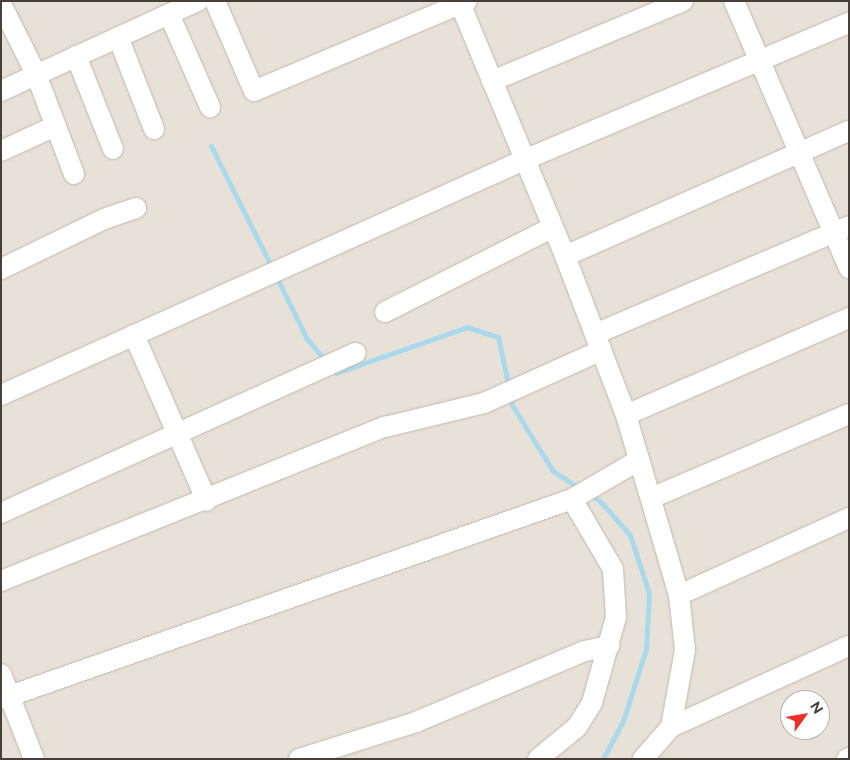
<!DOCTYPE html>
<html>
<head>
<meta charset="utf-8">
<style>
  body { margin:0 }
  #map { position:relative; width:850px; height:760px; overflow:hidden; background:#f4efe9; font-family:Raleway,sans-serif }
  div>[style] { position:absolute }
  .residential>* { inset:0; background:#e7e1d8 }
  .stream>* { height:5px; margin:-2.5px; padding:0 2.5px; transform-origin:2.5px; border-radius:2.5px; background:#aad9ec }
  .roads { filter:drop-shadow(0 0 1px #c2b9af) drop-shadow(0 0 1px #c2b9af) }
  .minor>* { height:20px; margin:-10px; padding:0 10px; transform-origin:10px; border-radius:10px; background:#fff }
  span { translate:-50% -50%; white-space:nowrap; text-align:center; line-height:1.15; -webkit-text-stroke:4px #fff; paint-order:stroke }
  .frame { position:absolute; inset:0; border:2px solid #473f38; pointer-events:none }
  .north { position:absolute; left:780px; top:690px; width:50px; height:50px; box-sizing:border-box; background:#fff; border:1px solid #b5b2af; border-radius:50%; rotate:58deg; font-size:14px; font-weight:700; line-height:20px; text-align:center; color:#473f38 }
  .north::after { content:''; display:block; margin:auto; width:18px; height:22px; background:#ed2f27; clip-path:polygon(50% 0,100% 100%,50% 72%,0 100%) }
</style>
</head>
<body>
<div id="map">
  <div class="residential">
    <div style="clip-path:polygon(evenodd,1px 1px,849px 1px,849px 759px,1px 759px,1px 1px,790px 700px,820px 700px,820px 730px,790px 730px,790px 700px)"></div>
  </div>
  <div class="stream">
    <div style="left:211px;top:146px;width:136px;rotate:63.4deg"></div>
    <div style="left:276px;top:276px;width:70px;rotate:63.8deg"></div>
    <div style="left:307px;top:339px;width:29px;rotate:49deg"></div>
    <div style="left:333px;top:369px;width:5px;rotate:53deg"></div>
    <div style="left:336px;top:373px;width:139px;rotate:-19.3deg"></div>
    <div style="left:467px;top:327px;width:33px;rotate:18deg"></div>
    <div style="left:498px;top:337px;width:52px;rotate:77.8deg"></div>
    <div style="left:510px;top:397px;width:8px;rotate:76deg"></div>
    <div style="left:512px;top:405px;width:78px;rotate:58.2deg"></div>
    <div style="left:553px;top:471px;width:33px;rotate:33deg"></div>
    <div style="left:590px;top:495px;width:12px;rotate:31deg"></div>
    <div style="left:600px;top:501px;width:45px;rotate:48.6deg"></div>
    <div style="left:630px;top:535px;width:61px;rotate:71.9deg"></div>
    <div style="left:649px;top:593px;width:56px;rotate:93.1deg"></div>
    <div style="left:646px;top:649px;width:76px;rotate:107.7deg"></div>
    <div style="left:623px;top:721px;width:43px;rotate:117.8deg"></div>
  </div>
  <div class="roads">
    <div class="minor">
      <div style="left:215px;top:1px;width:98px;rotate:66.6deg"></div>
      <div style="left:254px;top:91px;width:231px;rotate:-22.9deg"></div>
      <div style="left:459px;top:1px;width:276px;rotate:67.4deg"></div>
      <div style="left:565px;top:256px;width:170px;rotate:69deg"></div>
      <div style="left:626px;top:415px;width:188px;rotate:73.6deg"></div>
      <div style="left:679px;top:595px;width:55px;rotate:83.8deg"></div>
      <div style="left:685px;top:650px;width:78px;rotate:100.3deg"></div>
      <div style="left:671px;top:727px;width:43px;rotate:131.2deg"></div>
      <div style="left:734px;top:1px;width:291px;rotate:66.7deg"></div>
      <div style="left:1px;top:4px;width:78px;rotate:63.4deg"></div>
      <div style="left:36px;top:74px;width:107px;rotate:69.2deg"></div>
      <div style="left:169px;top:14px;width:102px;rotate:66.2deg"></div>
      <div style="left:118px;top:37px;width:99px;rotate:68.6deg"></div>
      <div style="left:76px;top:56px;width:100px;rotate:68.3deg"></div>
      <div style="left:492px;top:81px;width:207px;rotate:-22.7deg"></div>
      <div style="left:1px;top:91px;width:217px;rotate:-24.6deg"></div>
      <div style="left:1px;top:151px;width:60px;rotate:-24.8deg"></div>
      <div style="left:565px;top:256px;width:310px;rotate:-23.8deg"></div>
      <div style="left:1px;top:269px;width:114px;rotate:-25.9deg"></div>
      <div style="left:104px;top:219px;width:34px;rotate:-19deg"></div>
      <div style="left:385px;top:312px;width:188px;rotate:-26.8deg"></div>
      <div style="left:595px;top:334px;width:276px;rotate:-23deg"></div>
      <div style="left:134px;top:335px;width:181px;rotate:66.3deg"></div>
      <div style="left:1px;top:395px;width:573px;rotate:-24.2deg"></div>
      <div style="left:524px;top:160px;width:353px;rotate:-22.9deg"></div>
      <div style="left:626px;top:415px;width:243px;rotate:-23.5deg"></div>
      <div style="left:651px;top:498px;width:215px;rotate:-23deg"></div>
      <div style="left:1px;top:513px;width:389px;rotate:-24.3deg"></div>
      <div style="left:1px;top:581px;width:414px;rotate:-21.9deg"></div>
      <div style="left:385px;top:427px;width:102px;rotate:-13.6deg"></div>
      <div style="left:484px;top:403px;width:129px;rotate:-24.2deg"></div>
      <div style="left:679px;top:595px;width:187px;rotate:-24.4deg"></div>
      <div style="left:1px;top:674px;width:91px;rotate:68.8deg"></div>
      <div style="left:1px;top:699px;width:605px;rotate:-19.3deg"></div>
      <div style="left:572px;top:499px;width:78px;rotate:-30.2deg"></div>
      <div style="left:671px;top:727px;width:196px;rotate:-24.5deg"></div>
      <div style="left:299px;top:759px;width:123px;rotate:-17.5deg"></div>
      <div style="left:416px;top:722px;width:183px;rotate:-22.8deg"></div>
      <div style="left:585px;top:651px;width:25px;rotate:-12deg"></div>
      <div style="left:538px;top:759px;width:50px;rotate:-39.4deg"></div>
      <div style="left:577px;top:727px;width:28px;rotate:-58deg"></div>
      <div style="left:592px;top:703px;width:89px;rotate:-74.4deg"></div>
      <div style="left:616px;top:617px;width:48px;rotate:-93.6deg"></div>
      <div style="left:613px;top:569px;width:81px;rotate:-120.4deg"></div>
      <div style="left:847px;top:759px;width:2px;rotate:-27deg"></div>
    </div>
  </div>
  <div class="frame"></div>
  <div class="north">N</div>
</div>
</body>
</html>
